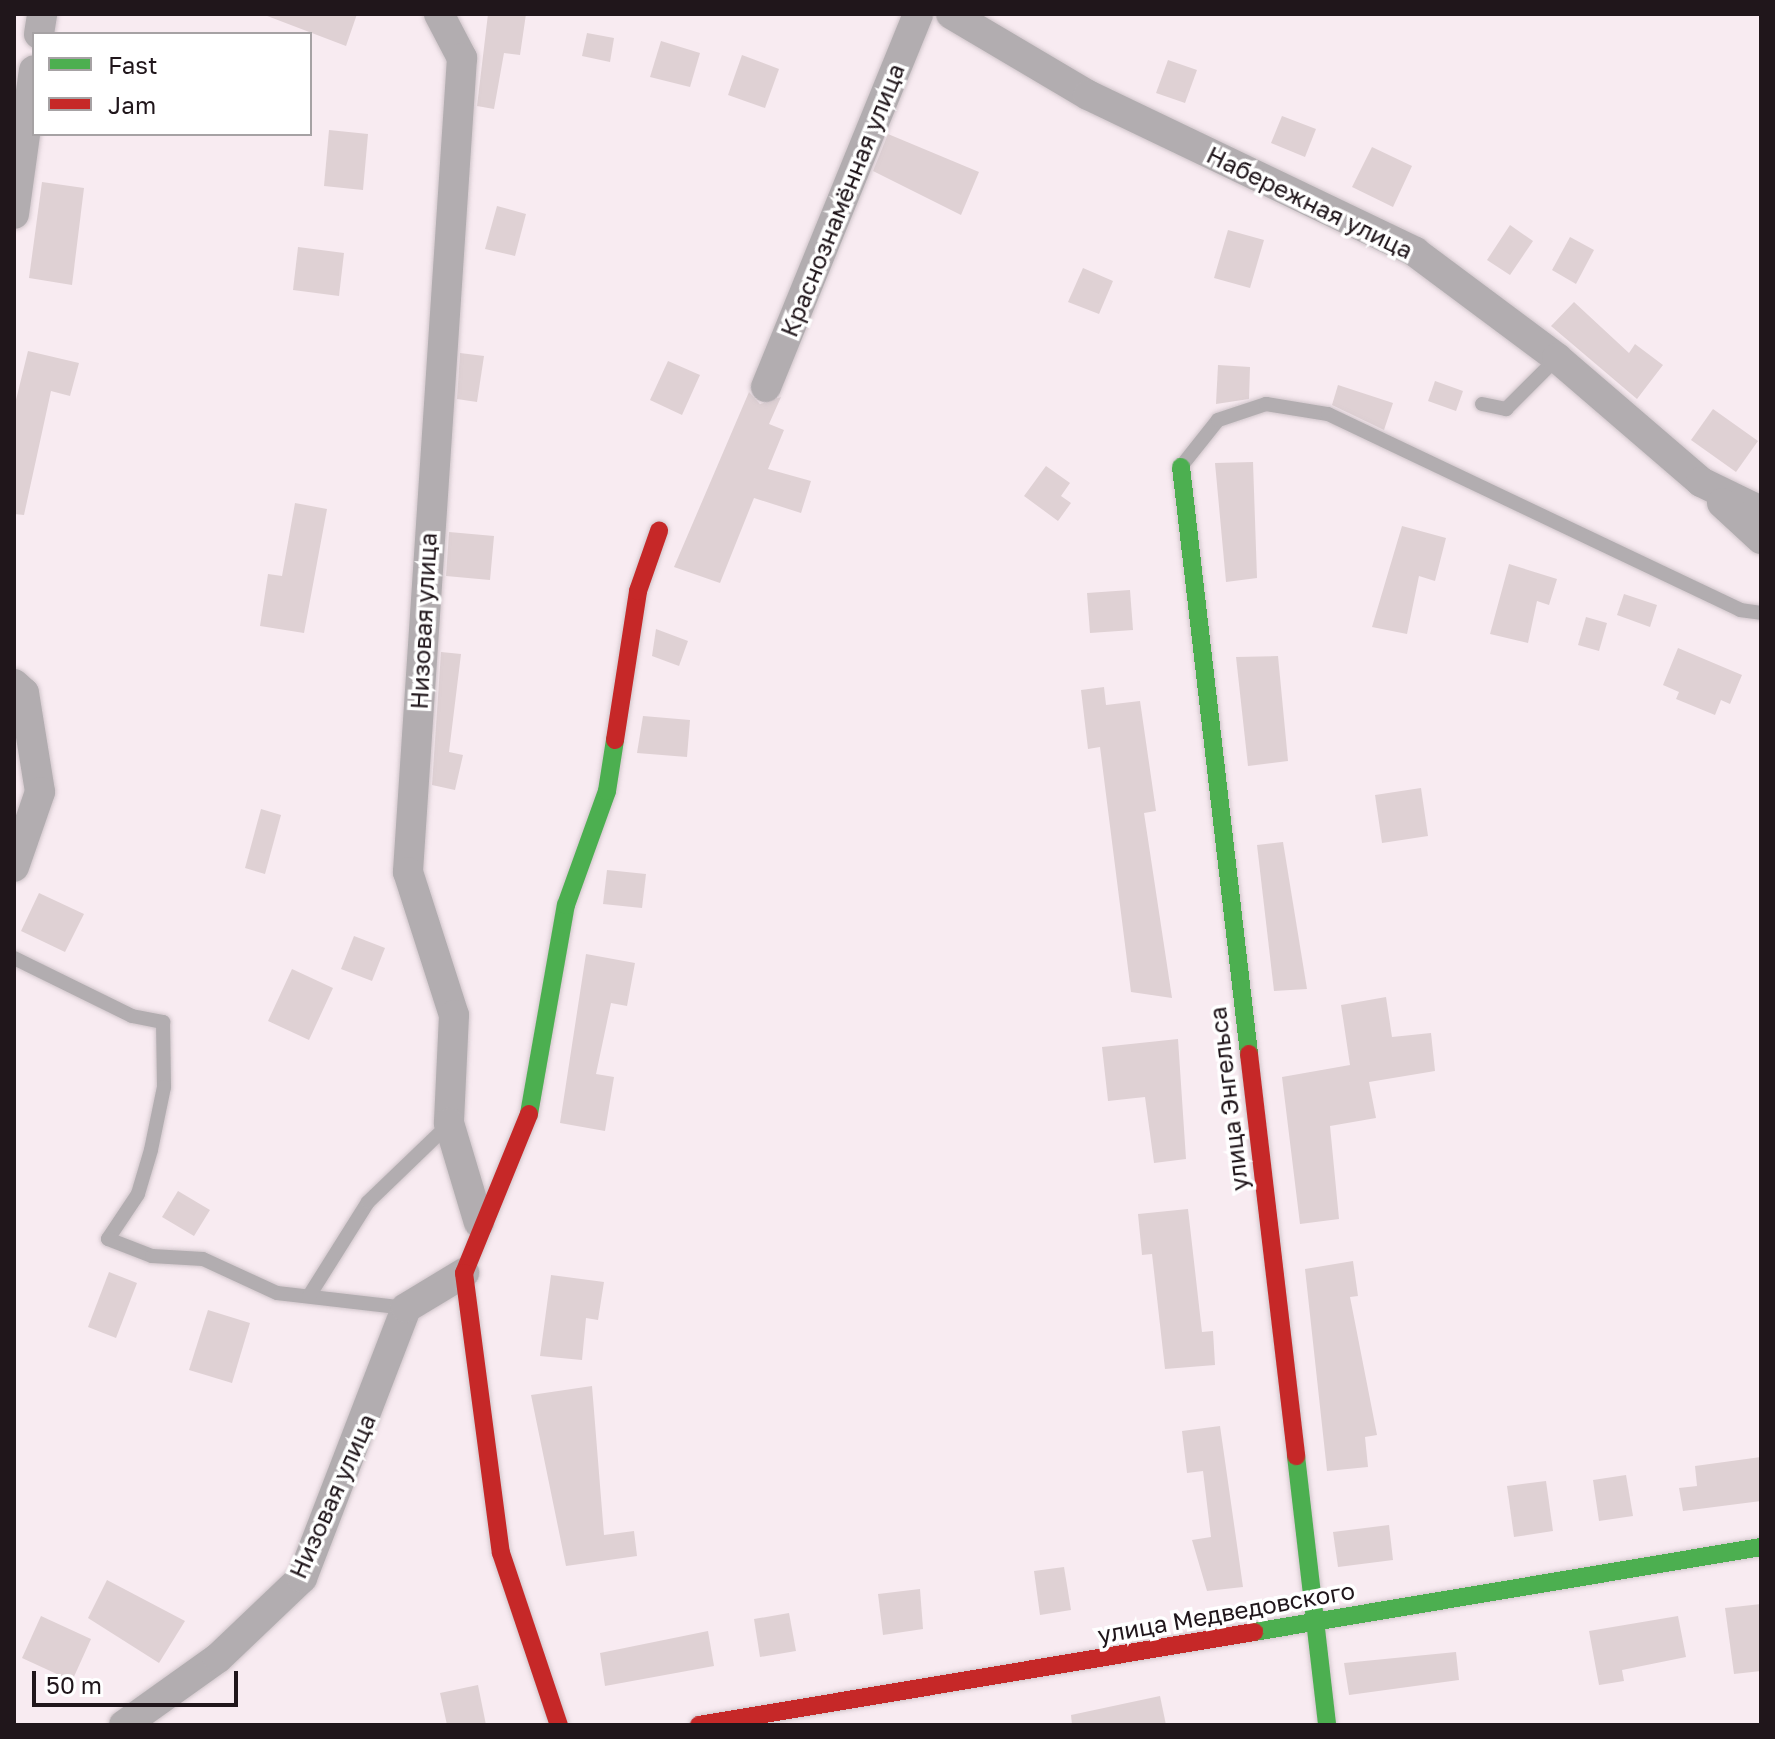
<!DOCTYPE html>
<html>
<head>
<meta charset="utf-8">
<style>
  body { margin:0 }
  #map { position:relative; width:1775px; height:1739px; overflow:hidden; background:#f8ebf1; font-family:"Golos Text",sans-serif }
  div>[style] { position:absolute }
  .building>* { inset:0; background:#dfd1d4 }
  .roads { filter:drop-shadow(0 0 2px #d0c5ca) drop-shadow(0 0 2px #d0c5ca) }
  .lane>* { height:14px; margin:-7px; padding:0 7px; transform-origin:7px; border-radius:7px; background:#b2adb0 }
  .street>* { height:30px; margin:-15px; padding:0 15px; transform-origin:15px; border-radius:15px; background:#b2adb0 }
  .fast>* { height:18px; margin:-9px; padding:0 9px; transform-origin:9px; border-radius:9px; background:#4caf50 }
  .jam>* { height:18px; margin:-9px; padding:0 9px; transform-origin:9px; border-radius:9px; background:#c62828 }
  span { translate:-50% -50%; white-space:nowrap; text-align:center; line-height:1.15; -webkit-text-stroke:7px #fff; paint-order:stroke }
  .street-label { font-size:24px; color:#20161b }
  .frame { position:absolute; inset:0; border:16px solid #20161b; pointer-events:none }
  .legend { position:absolute; left:32px; top:32px; width:280px; height:104px; box-sizing:border-box; background:#fff; border:2px solid #a6a2a4; margin:0; padding:10px 14px; list-style:none; font-size:24px; color:#20161b }
  .legend li { display:flex; align-items:center; gap:16px; height:40px }
  .legend b { width:40px; border:2px solid #a6a2a4 }
  .scale { position:absolute; left:32px; top:1671px; width:206px; height:36px; box-sizing:border-box; border:4px solid #20161b; border-top:0; padding-left:10px; font-size:24px; line-height:28px; white-space:nowrap; color:#20161b; -webkit-text-stroke:6px #fff; paint-order:stroke }
</style>
</head>
<body>
<div id="map">
  <div class="building">
    <div style="clip-path:polygon(262px 14px,357px 14px,346px 46px)"></div>
    <div style="clip-path:polygon(488px 14px,526px 14px,520px 55px,504px 53px,494px 109px,477px 106px)"></div>
    <div style="clip-path:polygon(587px 33px,614px 38px,610px 62px,582px 56px)"></div>
    <div style="clip-path:polygon(661px 41px,700px 53px,690px 87px,650px 77px)"></div>
    <div style="clip-path:polygon(742px 55px,779px 69px,765px 108px,728px 95px)"></div>
    <div style="clip-path:polygon(1168px 60px,1197px 70px,1185px 103px,1156px 93px)"></div>
    <div style="clip-path:polygon(1282px 116px,1316px 129px,1305px 157px,1271px 143px)"></div>
    <div style="clip-path:polygon(329px 130px,368px 134px,363px 190px,324px 186px)"></div>
    <div style="clip-path:polygon(888px 134px,979px 172px,961px 215px,873px 171px)"></div>
    <div style="clip-path:polygon(1372px 147px,1412px 166px,1393px 207px,1352px 187px)"></div>
    <div style="clip-path:polygon(42px 182px,84px 188px,72px 285px,29px 278px)"></div>
    <div style="clip-path:polygon(497px 206px,526px 214px,515px 256px,485px 249px)"></div>
    <div style="clip-path:polygon(1510px 225px,1533px 241px,1510px 275px,1487px 260px)"></div>
    <div style="clip-path:polygon(1228px 230px,1264px 240px,1250px 288px,1214px 278px)"></div>
    <div style="clip-path:polygon(1570px 237px,1594px 250px,1576px 284px,1552px 270px)"></div>
    <div style="clip-path:polygon(298px 247px,344px 253px,339px 296px,293px 290px)"></div>
    <div style="clip-path:polygon(1083px 268px,1113px 281px,1099px 314px,1068px 302px)"></div>
    <div style="clip-path:polygon(1574px 302px,1629px 353px,1635px 344px,1663px 365px,1637px 399px,1551px 326px)"></div>
    <div style="clip-path:polygon(28px 351px,79px 363px,70px 396px,51px 391px,24px 515px,14px 514px,14px 408px)"></div>
    <div style="clip-path:polygon(460px 353px,484px 356px,477px 402px,457px 399px)"></div>
    <div style="clip-path:polygon(668px 361px,700px 375px,682px 415px,650px 400px)"></div>
    <div style="clip-path:polygon(1218px 365px,1250px 367px,1249px 399px,1216px 404px)"></div>
    <div style="clip-path:polygon(1435px 381px,1463px 391px,1456px 411px,1428px 401px)"></div>
    <div style="clip-path:polygon(1338px 385px,1393px 403px,1384px 430px,1332px 405px)"></div>
    <div style="clip-path:polygon(749px 392px,760px 404px,781px 397px,769px 424px,784px 430px,768px 469px,811px 481px,801px 513px,754px 498px,720px 583px,674px 567px)"></div>
    <div style="clip-path:polygon(1713px 409px,1758px 441px,1736px 472px,1691px 440px)"></div>
    <div style="clip-path:polygon(1253px 462px,1257px 578px,1226px 582px,1215px 463px)"></div>
    <div style="clip-path:polygon(1046px 466px,1070px 483px,1061px 496px,1071px 503px,1058px 521px,1024px 496px)"></div>
    <div style="clip-path:polygon(295px 503px,327px 509px,304px 633px,260px 626px,268px 574px,282px 576px)"></div>
    <div style="clip-path:polygon(1402px 526px,1446px 538px,1435px 581px,1419px 576px,1407px 634px,1372px 627px)"></div>
    <div style="clip-path:polygon(449px 532px,494px 536px,490px 580px,446px 576px)"></div>
    <div style="clip-path:polygon(1509px 564px,1557px 579px,1549px 605px,1537px 601px,1528px 643px,1490px 634px)"></div>
    <div style="clip-path:polygon(1130px 590px,1133px 630px,1090px 633px,1087px 593px)"></div>
    <div style="clip-path:polygon(1624px 594px,1657px 605px,1650px 627px,1617px 615px)"></div>
    <div style="clip-path:polygon(1586px 617px,1607px 623px,1599px 651px,1578px 645px)"></div>
    <div style="clip-path:polygon(656px 629px,688px 641px,679px 666px,652px 656px)"></div>
    <div style="clip-path:polygon(1678px 648px,1742px 675px,1730px 704px,1721px 700px,1715px 715px,1676px 699px,1679px 692px,1663px 685px)"></div>
    <div style="clip-path:polygon(441px 652px,461px 654px,449px 752px,463px 755px,455px 790px,432px 785px)"></div>
    <div style="clip-path:polygon(1278px 656px,1288px 761px,1248px 766px,1236px 657px)"></div>
    <div style="clip-path:polygon(1104px 687px,1106px 705px,1140px 701px,1156px 811px,1144px 813px,1172px 998px,1131px 992px,1100px 747px,1088px 749px,1081px 690px)"></div>
    <div style="clip-path:polygon(643px 716px,690px 720px,687px 757px,637px 753px)"></div>
    <div style="clip-path:polygon(1421px 788px,1428px 836px,1382px 843px,1375px 795px)"></div>
    <div style="clip-path:polygon(261px 809px,281px 815px,265px 874px,245px 868px)"></div>
    <div style="clip-path:polygon(1283px 842px,1307px 989px,1274px 991px,1257px 845px)"></div>
    <div style="clip-path:polygon(607px 870px,646px 874px,642px 908px,603px 904px)"></div>
    <div style="clip-path:polygon(39px 893px,84px 914px,65px 952px,21px 931px)"></div>
    <div style="clip-path:polygon(354px 936px,385px 948px,372px 981px,341px 969px)"></div>
    <div style="clip-path:polygon(586px 954px,635px 963px,627px 1006px,611px 1003px,596px 1074px,614px 1077px,605px 1131px,560px 1123px)"></div>
    <div style="clip-path:polygon(292px 969px,333px 988px,309px 1040px,268px 1021px)"></div>
    <div style="clip-path:polygon(1386px 997px,1392px 1037px,1431px 1033px,1435px 1071px,1369px 1082px,1376px 1118px,1330px 1126px,1339px 1219px,1300px 1224px,1282px 1077px,1350px 1065px,1341px 1005px)"></div>
    <div style="clip-path:polygon(1178px 1039px,1186px 1159px,1154px 1163px,1145px 1097px,1108px 1101px,1102px 1047px)"></div>
    <div style="clip-path:polygon(178px 1191px,210px 1210px,194px 1236px,162px 1217px)"></div>
    <div style="clip-path:polygon(1188px 1209px,1202px 1332px,1213px 1331px,1215px 1365px,1165px 1369px,1152px 1254px,1142px 1255px,1138px 1214px)"></div>
    <div style="clip-path:polygon(1353px 1261px,1358px 1296px,1350px 1297px,1377px 1435px,1365px 1437px,1368px 1467px,1327px 1471px,1305px 1269px)"></div>
    <div style="clip-path:polygon(109px 1272px,137px 1283px,116px 1338px,88px 1327px)"></div>
    <div style="clip-path:polygon(551px 1275px,604px 1282px,598px 1320px,586px 1318px,582px 1360px,540px 1356px)"></div>
    <div style="clip-path:polygon(208px 1310px,250px 1323px,232px 1383px,189px 1370px)"></div>
    <div style="clip-path:polygon(592px 1386px,604px 1535px,634px 1531px,637px 1556px,566px 1566px,531px 1395px)"></div>
    <div style="clip-path:polygon(1220px 1426px,1243px 1587px,1207px 1591px,1192px 1540px,1211px 1537px,1203px 1471px,1187px 1473px,1182px 1431px)"></div>
    <div style="clip-path:polygon(1761px 1457px,1761px 1501px,1683px 1511px,1679px 1488px,1697px 1486px,1695px 1466px)"></div>
    <div style="clip-path:polygon(1626px 1475px,1633px 1516px,1599px 1521px,1593px 1480px)"></div>
    <div style="clip-path:polygon(1546px 1481px,1553px 1531px,1514px 1537px,1507px 1486px)"></div>
    <div style="clip-path:polygon(1389px 1525px,1393px 1560px,1338px 1567px,1333px 1532px)"></div>
    <div style="clip-path:polygon(1064px 1567px,1071px 1610px,1040px 1615px,1034px 1571px)"></div>
    <div style="clip-path:polygon(107px 1580px,185px 1621px,159px 1663px,88px 1618px)"></div>
    <div style="clip-path:polygon(920px 1589px,923px 1629px,883px 1635px,878px 1594px)"></div>
    <div style="clip-path:polygon(1761px 1604px,1761px 1671px,1734px 1674px,1725px 1608px)"></div>
    <div style="clip-path:polygon(789px 1613px,796px 1651px,760px 1657px,754px 1619px)"></div>
    <div style="clip-path:polygon(41px 1616px,91px 1639px,72px 1681px,22px 1658px)"></div>
    <div style="clip-path:polygon(1678px 1616px,1686px 1657px,1622px 1670px,1624px 1681px,1599px 1685px,1589px 1631px)"></div>
    <div style="clip-path:polygon(708px 1631px,714px 1666px,605px 1686px,600px 1653px)"></div>
    <div style="clip-path:polygon(1456px 1652px,1459px 1680px,1349px 1695px,1344px 1663px)"></div>
    <div style="clip-path:polygon(478px 1685px,486px 1725px,447px 1725px,440px 1693px)"></div>
    <div style="clip-path:polygon(1160px 1696px,1166px 1725px,1072px 1725px,1071px 1715px)"></div>
  </div>
  <div class="roads">
    <div class="lane">
      <div style="left:1482px;top:404px;width:25px;rotate:12deg"></div>
      <div style="left:1506px;top:409px;width:72px;rotate:-45deg"></div>
      <div style="left:1183px;top:464px;width:56px;rotate:-51.5deg"></div>
      <div style="left:1218px;top:420px;width:51px;rotate:-18.4deg"></div>
      <div style="left:1266px;top:404px;width:63px;rotate:9.2deg"></div>
      <div style="left:1328px;top:414px;width:456px;rotate:25.4deg"></div>
      <div style="left:1740px;top:610px;width:21px;rotate:8deg"></div>
      <div style="left:14px;top:958px;width:131px;rotate:26.2deg"></div>
      <div style="left:132px;top:1016px;width:32px;rotate:11deg"></div>
      <div style="left:163px;top:1022px;width:65px;rotate:89.1deg"></div>
      <div style="left:164px;top:1087px;width:64px;rotate:101.7deg"></div>
      <div style="left:151px;top:1150px;width:46px;rotate:106.5deg"></div>
      <div style="left:138px;top:1194px;width:54px;rotate:123.7deg"></div>
      <div style="left:108px;top:1239px;width:47px;rotate:21.1deg"></div>
      <div style="left:152px;top:1256px;width:51px;rotate:3.4deg"></div>
      <div style="left:203px;top:1259px;width:81px;rotate:24.7deg"></div>
      <div style="left:277px;top:1293px;width:130px;rotate:6.6deg"></div>
      <div style="left:309px;top:1296px;width:111px;rotate:-57.9deg"></div>
      <div style="left:368px;top:1202px;width:112px;rotate:-43.9deg"></div>
    </div>
    <div class="street">
      <div style="left:439px;top:14px;width:50px;rotate:62.4deg"></div>
      <div style="left:462px;top:58px;width:816px;rotate:93.8deg"></div>
      <div style="left:408px;top:872px;width:150px;rotate:72.2deg"></div>
      <div style="left:454px;top:1015px;width:108px;rotate:92.7deg"></div>
      <div style="left:449px;top:1123px;width:104px;rotate:73.3deg"></div>
      <div style="left:951px;top:14px;width:159px;rotate:30.6deg"></div>
      <div style="left:1088px;top:95px;width:363px;rotate:25.6deg"></div>
      <div style="left:1415px;top:252px;width:177px;rotate:36.7deg"></div>
      <div style="left:1557px;top:358px;width:190px;rotate:40.7deg"></div>
      <div style="left:1701px;top:482px;width:67px;rotate:25.8deg"></div>
      <div style="left:39px;top:34px;width:20px;rotate:-81deg"></div>
      <div style="left:14px;top:214px;width:145px;rotate:-82.1deg"></div>
      <div style="left:766px;top:387px;width:403px;rotate:-67.8deg"></div>
      <div style="left:1722px;top:503px;width:53px;rotate:42.7deg"></div>
      <div style="left:14px;top:684px;width:13px;rotate:42deg"></div>
      <div style="left:24px;top:693px;width:100px;rotate:80.8deg"></div>
      <div style="left:40px;top:792px;width:79px;rotate:109.1deg"></div>
      <div style="left:124px;top:1725px;width:115px;rotate:-35.5deg"></div>
      <div style="left:218px;top:1658px;width:116px;rotate:-43.6deg"></div>
      <div style="left:302px;top:1578px;width:289px;rotate:-68.9deg"></div>
      <div style="left:406px;top:1308px;width:68px;rotate:-31.1deg"></div>
    </div>
    <div class="fast">
      <div style="left:1181px;top:467px;width:591px;rotate:83.39deg"></div>
      <div style="left:529px;top:1114px;width:212px;rotate:-80deg"></div>
      <div style="left:566px;top:905px;width:121px;rotate:-70.2deg"></div>
      <div style="left:607px;top:791px;width:52px;rotate:-81.1deg"></div>
      <div style="left:1296px;top:1456px;width:271px;rotate:83.4deg"></div>
      <div style="left:1254px;top:1632px;width:514px;rotate:-9.52deg"></div>
    </div>
    <div class="jam">
      <div style="left:615px;top:740px;width:151px;rotate:-81.2deg"></div>
      <div style="left:638px;top:591px;width:64px;rotate:-70.7deg"></div>
      <div style="left:1249px;top:1054px;width:405px;rotate:83.3deg"></div>
      <div style="left:529px;top:1114px;width:172px;rotate:112.2deg"></div>
      <div style="left:464px;top:1273px;width:282px;rotate:82.5deg"></div>
      <div style="left:501px;top:1553px;width:182px;rotate:71.4deg"></div>
      <div style="left:699px;top:1725px;width:563px;rotate:-9.51deg"></div>
    </div>
  </div>
  <div class="street-label">
    <span style="left:842px;top:200px;rotate:-68deg">Краснознамённая улица</span>
    <span style="left:1310px;top:202px;rotate:26deg">Набережная улица</span>
    <span style="left:423px;top:621px;rotate:-87deg">Низовая улица</span>
    <span style="left:1228px;top:1099px;rotate:-97deg">улица Энгельса</span>
    <span style="left:332px;top:1496px;rotate:-66deg">Низовая улица</span>
    <span style="left:1226px;top:1612px;rotate:-10deg">улица Медведовского</span>
  </div>
  <div class="frame"></div>
  <ul class="legend">
  <li><b style="height:10px;background:#4caf50"></b>Fast</li>
  <li><b style="height:10px;background:#c62828"></b>Jam</li>
  </ul>
  <div class="scale">50 m</div>
</div>
</body>
</html>
